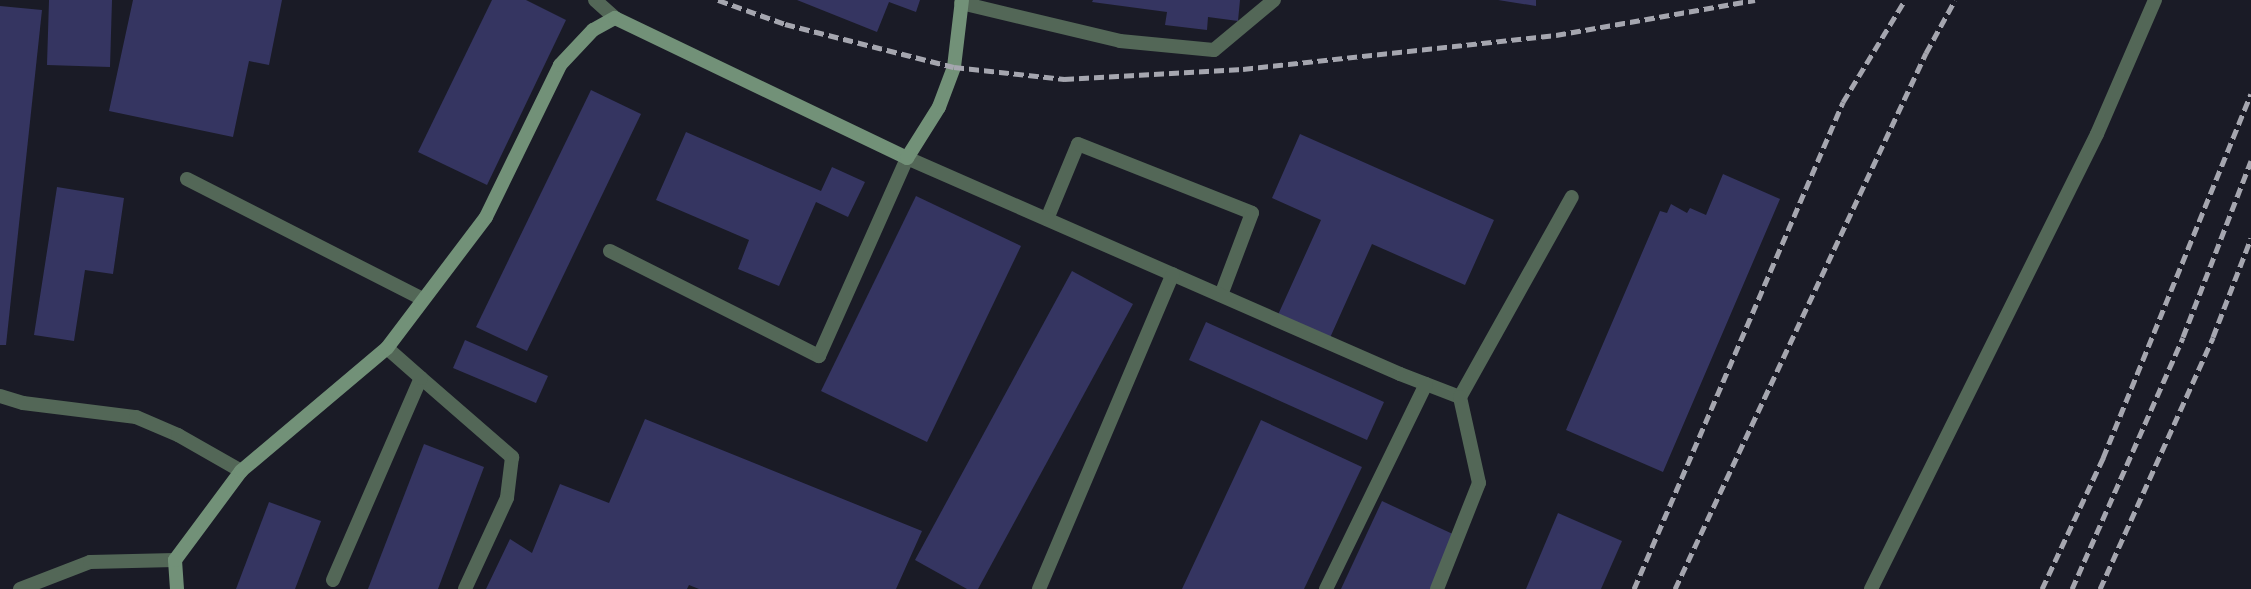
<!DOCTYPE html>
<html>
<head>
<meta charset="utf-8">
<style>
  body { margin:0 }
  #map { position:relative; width:2251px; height:589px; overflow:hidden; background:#1a1b26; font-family:"Noto Sans",sans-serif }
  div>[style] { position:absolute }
  .building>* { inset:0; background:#353561 }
  .lane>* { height:14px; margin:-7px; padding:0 7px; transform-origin:7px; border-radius:7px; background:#536757 }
  .secondary>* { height:14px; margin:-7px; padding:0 7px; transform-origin:7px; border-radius:7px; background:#729178 }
  .rail>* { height:5px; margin-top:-2.5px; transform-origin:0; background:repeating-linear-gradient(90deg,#a5a6af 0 10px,transparent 0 15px) }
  span { translate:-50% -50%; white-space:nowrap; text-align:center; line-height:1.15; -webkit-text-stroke:6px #1a1b26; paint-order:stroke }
</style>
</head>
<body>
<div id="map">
  <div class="building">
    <div style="clip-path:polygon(49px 0,112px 0,110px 67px,47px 65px)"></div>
    <div style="clip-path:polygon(133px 0,282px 0,269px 65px,249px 61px,233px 137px,109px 111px)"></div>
    <div style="clip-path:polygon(492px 0,526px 0,566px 20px,487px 185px,418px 152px)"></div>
    <div style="clip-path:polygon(797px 0,920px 0,916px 12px,889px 2px,877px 32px)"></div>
    <div style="clip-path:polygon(1093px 0,1240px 0,1238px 21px,1208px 17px,1207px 30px,1165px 25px,1167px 12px,1092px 2px)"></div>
    <div style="clip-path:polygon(1498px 0,1536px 0,1536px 6px)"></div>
    <div style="clip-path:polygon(0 6px,42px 10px,6px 345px,0 345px)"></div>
    <div style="clip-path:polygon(591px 90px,641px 114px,527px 351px,476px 327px)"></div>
    <div style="clip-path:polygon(686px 132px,821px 191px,832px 167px,865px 182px,848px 217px,816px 202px,779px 286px,738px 269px,749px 240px,656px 200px)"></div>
    <div style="clip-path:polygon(1300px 134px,1494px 220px,1465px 285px,1372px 244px,1329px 340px,1277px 317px,1321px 220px,1272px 198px)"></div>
    <div style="clip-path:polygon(1723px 174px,1780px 199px,1663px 472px,1566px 430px,1660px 211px,1667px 213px,1671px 204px,1687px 213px,1690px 208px,1706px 215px)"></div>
    <div style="clip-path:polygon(57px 187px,124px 198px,113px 274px,85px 270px,74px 341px,34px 335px)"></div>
    <div style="clip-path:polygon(916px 196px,1021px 246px,927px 442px,821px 391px)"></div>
    <div style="clip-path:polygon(1072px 271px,1133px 304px,978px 589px,967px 589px,915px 560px)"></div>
    <div style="clip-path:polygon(1206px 322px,1384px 402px,1367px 440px,1189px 360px)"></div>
    <div style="clip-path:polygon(465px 340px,548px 376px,536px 403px,453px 368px)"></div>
    <div style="clip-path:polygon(645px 419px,922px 531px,896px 589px,699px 589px,689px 585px,687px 589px,486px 589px,510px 539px,532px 553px,560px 484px,609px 503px)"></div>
    <div style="clip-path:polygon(1261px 420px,1362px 467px,1304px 589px,1182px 589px)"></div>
    <div style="clip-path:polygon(424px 444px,484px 467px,438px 589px,368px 589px)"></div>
    <div style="clip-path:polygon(1382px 501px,1457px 536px,1432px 589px,1341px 589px)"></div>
    <div style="clip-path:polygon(269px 502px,321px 521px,295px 589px,236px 589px)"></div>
    <div style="clip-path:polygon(1558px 513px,1622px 541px,1601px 589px,1526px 589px)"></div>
  </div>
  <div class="lane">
    <div style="left:595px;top:0;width:27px;rotate:42deg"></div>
    <div style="left:961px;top:3px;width:163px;rotate:13.4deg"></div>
    <div style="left:1120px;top:41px;width:94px;rotate:5.5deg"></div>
    <div style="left:1214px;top:50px;width:78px;rotate:-39.8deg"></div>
    <div style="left:187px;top:179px;width:265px;rotate:27deg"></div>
    <div style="left:1047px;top:219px;width:81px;rotate:-67.5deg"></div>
    <div style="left:1078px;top:144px;width:187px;rotate:21.6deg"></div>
    <div style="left:1252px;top:213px;width:88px;rotate:110.7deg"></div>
    <div style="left:610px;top:251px;width:234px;rotate:26.7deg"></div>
    <div style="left:819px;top:356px;width:217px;rotate:-66deg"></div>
    <div style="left:907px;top:158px;width:538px;rotate:23.66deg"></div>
    <div style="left:1400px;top:374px;width:64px;rotate:21deg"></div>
    <div style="left:1460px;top:397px;width:229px;rotate:-60.8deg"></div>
    <div style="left:421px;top:378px;width:121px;rotate:41deg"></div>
    <div style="left:512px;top:457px;width:41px;rotate:97deg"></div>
    <div style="left:507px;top:498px;width:100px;rotate:114.8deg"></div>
    <div style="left:0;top:396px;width:24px;rotate:17deg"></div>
    <div style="left:23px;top:403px;width:114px;rotate:7.1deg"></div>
    <div style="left:136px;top:417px;width:46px;rotate:23.2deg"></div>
    <div style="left:178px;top:435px;width:73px;rotate:29.7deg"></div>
    <div style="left:333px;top:580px;width:220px;rotate:-66.5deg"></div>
    <div style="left:421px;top:378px;width:45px;rotate:-138.6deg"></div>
    <div style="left:20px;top:589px;width:75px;rotate:-21.1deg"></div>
    <div style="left:90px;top:562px;width:85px;rotate:-1.3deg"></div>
    <div style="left:1039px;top:589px;width:342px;rotate:-67deg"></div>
    <div style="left:1326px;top:589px;width:228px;rotate:-64deg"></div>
    <div style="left:1437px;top:589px;width:114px;rotate:-68.4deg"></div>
    <div style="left:1479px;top:483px;width:88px;rotate:-102.5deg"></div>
    <div style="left:1871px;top:589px;width:508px;rotate:-63.59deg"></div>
    <div style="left:2097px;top:134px;width:146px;rotate:-66.6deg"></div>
  </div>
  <div class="secondary">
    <div style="left:177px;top:589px;width:29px;rotate:-94deg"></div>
    <div style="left:175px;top:560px;width:111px;rotate:-53.4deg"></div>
    <div style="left:241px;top:471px;width:191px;rotate:-40.1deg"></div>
    <div style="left:387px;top:348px;width:164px;rotate:-52.9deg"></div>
    <div style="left:486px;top:217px;width:169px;rotate:-64deg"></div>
    <div style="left:560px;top:65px;width:48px;rotate:-46.7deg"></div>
    <div style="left:593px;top:30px;width:25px;rotate:-29deg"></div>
    <div style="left:615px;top:18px;width:324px;rotate:25.6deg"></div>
    <div style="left:907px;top:158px;width:60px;rotate:-57.9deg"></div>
    <div style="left:939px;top:107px;width:43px;rotate:-69.4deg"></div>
    <div style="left:954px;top:67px;width:67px;rotate:-83.2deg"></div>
  </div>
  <div class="rail">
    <div style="left:718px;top:0;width:71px;rotate:19.7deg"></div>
    <div style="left:785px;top:24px;width:174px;rotate:14.3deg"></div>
    <div style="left:954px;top:67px;width:111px;rotate:6.2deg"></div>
    <div style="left:1064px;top:79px;width:179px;rotate:-3.2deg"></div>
    <div style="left:1243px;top:69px;width:315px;rotate:-6.2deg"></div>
    <div style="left:1556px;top:35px;width:202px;rotate:-10deg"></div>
    <div style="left:1634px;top:589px;width:530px;rotate:-66.77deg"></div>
    <div style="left:1843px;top:102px;width:119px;rotate:-58.7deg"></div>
    <div style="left:1675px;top:589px;width:592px;rotate:-64.91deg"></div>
    <div style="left:1926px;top:53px;width:60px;rotate:-61.3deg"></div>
    <div style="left:2042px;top:589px;width:145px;rotate:-65deg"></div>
    <div style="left:2103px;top:458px;width:393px;rotate:-67.9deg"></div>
    <div style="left:2072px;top:589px;width:275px;rotate:-66.2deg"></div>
    <div style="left:2183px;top:337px;width:189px;rotate:-68.9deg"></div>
    <div style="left:2100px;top:589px;width:276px;rotate:-65.8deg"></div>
    <div style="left:2213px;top:337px;width:106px;rotate:-69deg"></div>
  </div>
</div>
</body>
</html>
